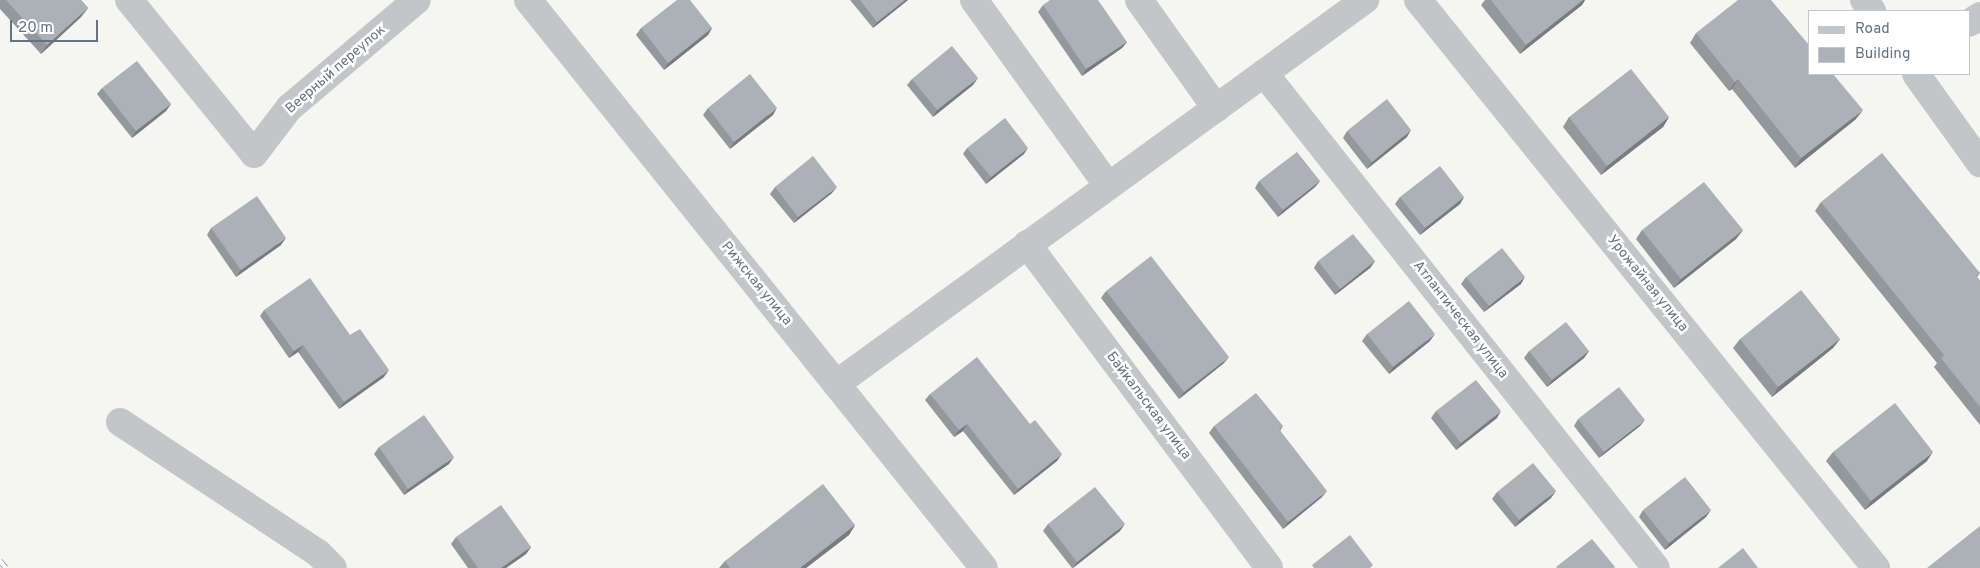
<!DOCTYPE html>
<html>
<head>
<meta charset="utf-8">
<style>
  body { margin:0 }
  #map { position:relative; width:1980px; height:568px; overflow:hidden; background:#f5f5f1; font-family:Overpass,sans-serif }
  div>[style] { position:absolute }
  .minor>* { height:28px; margin:-14px; padding:0 14px; transform-origin:14px; border-radius:14px; background:#c2c6c9 }
  .rail>* { height:5.5px; margin-top:-2.75px; transform-origin:0; background:repeating-linear-gradient(90deg,#fff 0 11px,#a3a8ae 0 22px); box-sizing:border-box; border-block:1px solid #a3a8ae }
  .wall>* { inset:0; background:#93989d }
  .shaded-wall>* { inset:0; background:#787c80 }
  .building>* { inset:0; background:#abb1b7 }
  span { translate:-50% -50%; white-space:nowrap; text-align:center; line-height:1.15; -webkit-text-stroke:5px #fff; paint-order:stroke }
  .street-label { font-size:14px; color:#647382 }
  .legend { position:absolute; left:1808px; top:10px; width:162px; height:65px; box-sizing:border-box; background:#fff; border:1px solid #c1c7cd; margin:0; padding:6px 9px; list-style:none; font-size:15px; color:#647382 }
  .legend li { display:flex; align-items:center; gap:10px; height:25px }
  .legend b { width:25px; border:1px solid #c1c7cd }
  .scale { position:absolute; left:10px; top:20px; width:88px; height:22px; box-sizing:border-box; border:2px solid #647382; border-top:0; padding-left:6px; font-size:15px; line-height:18px; white-space:nowrap; color:#647382; -webkit-text-stroke:4px #fff; paint-order:stroke }
</style>
</head>
<body>
<div id="map">
  <div class="minor">
    <div style="left:129px;top:0;width:198px;rotate:50.9deg"></div>
    <div style="left:254px;top:154px;width:58px;rotate:-52.7deg"></div>
    <div style="left:289px;top:108px;width:167px;rotate:-40.2deg"></div>
    <div style="left:528px;top:0;width:728px;rotate:51.24deg"></div>
    <div style="left:974px;top:0;width:229px;rotate:54.2deg"></div>
    <div style="left:1139px;top:0;width:133px;rotate:54.5deg"></div>
    <div style="left:1418px;top:0;width:730px;rotate:51.12deg"></div>
    <div style="left:1864px;top:0;width:14px;rotate:54deg"></div>
    <div style="left:1969px;top:23px;width:13px;rotate:-32deg"></div>
    <div style="left:1264px;top:73px;width:631px;rotate:51.62deg"></div>
    <div style="left:1916px;top:74px;width:110px;rotate:54.3deg"></div>
    <div style="left:1027px;top:244px;width:404px;rotate:53.2deg"></div>
    <div style="left:836px;top:384px;width:654px;rotate:-35.98deg"></div>
    <div style="left:120px;top:422px;width:237px;rotate:33.5deg"></div>
    <div style="left:318px;top:553px;width:21px;rotate:45deg"></div>
  </div>
  <div class="rail">
    <div style="left:0;top:561px;width:9px;rotate:49deg"></div>
  </div>
  <div class="wall">
    <div style="clip-path:polygon(0 0,81px 0,88px 8px,81px 17px,41px 54px,0 9px)"></div>
    <div style="clip-path:polygon(850px 0,908px 0,873px 28px)"></div>
    <div style="clip-path:polygon(1485px 0,1585px 0,1582px 5px,1520px 54px,1481px 5px)"></div>
    <div style="clip-path:polygon(1043px 5px,1127px 42px,1122px 48px,1082px 76px,1038px 12px)"></div>
    <div style="clip-path:polygon(641px 28px,712px 28px,708px 35px,664px 70px,636px 35px)"></div>
    <div style="clip-path:polygon(1696px 33px,1856px 119px,1795px 168px,1732px 89px,1729px 91px,1690px 43px)"></div>
    <div style="clip-path:polygon(912px 79px,973px 85px,933px 117px,907px 85px)"></div>
    <div style="clip-path:polygon(102px 88px,171px 104px,166px 111px,132px 138px,97px 94px)"></div>
    <div style="clip-path:polygon(708px 108px,773px 115px,730px 149px,703px 115px)"></div>
    <div style="clip-path:polygon(1569px 117px,1669px 117px,1663px 127px,1601px 175px,1563px 127px)"></div>
    <div style="clip-path:polygon(1347px 131px,1407px 137px,1367px 169px,1343px 138px)"></div>
    <div style="clip-path:polygon(967px 148px,1024px 154px,986px 184px,963px 154px)"></div>
    <div style="clip-path:polygon(1259px 181px,1320px 181px,1315px 187px,1278px 217px,1255px 188px)"></div>
    <div style="clip-path:polygon(775px 187px,832px 193px,794px 223px,770px 194px)"></div>
    <div style="clip-path:polygon(1400px 197px,1464px 197px,1460px 204px,1420px 235px,1395px 204px)"></div>
    <div style="clip-path:polygon(1821px 202px,1980px 273px,1977px 277px,1980px 281px,1980px 425px,1934px 367px,1937px 363px,1815px 211px)"></div>
    <div style="clip-path:polygon(211px 228px,281px 245px,236px 277px,207px 235px)"></div>
    <div style="clip-path:polygon(1642px 230px,1743px 230px,1736px 239px,1674px 288px,1636px 239px)"></div>
    <div style="clip-path:polygon(1318px 261px,1375px 261px,1370px 268px,1335px 295px,1314px 268px)"></div>
    <div style="clip-path:polygon(1466px 277px,1521px 284px,1484px 312px,1461px 284px)"></div>
    <div style="clip-path:polygon(1106px 291px,1224px 363px,1179px 399px,1101px 298px)"></div>
    <div style="clip-path:polygon(264px 310px,350px 335px,384px 377px,339px 409px,298px 352px,289px 358px,260px 316px)"></div>
    <div style="clip-path:polygon(1367px 334px,1430px 341px,1389px 374px,1362px 341px)"></div>
    <div style="clip-path:polygon(1740px 339px,1840px 339px,1833px 348px,1772px 397px,1733px 348px)"></div>
    <div style="clip-path:polygon(1529px 351px,1589px 351px,1584px 358px,1547px 387px,1524px 358px)"></div>
    <div style="clip-path:polygon(930px 394px,1030px 424px,1057px 461px,1014px 495px,963px 431px,954px 437px,925px 400px)"></div>
    <div style="clip-path:polygon(1436px 411px,1497px 418px,1456px 450px,1431px 418px)"></div>
    <div style="clip-path:polygon(1578px 419px,1640px 426px,1599px 458px,1574px 426px)"></div>
    <div style="clip-path:polygon(1214px 426px,1283px 426px,1280px 431px,1322px 497px,1283px 529px,1209px 433px)"></div>
    <div style="clip-path:polygon(379px 447px,449px 464px,404px 495px,374px 454px)"></div>
    <div style="clip-path:polygon(1833px 452px,1927px 461px,1865px 510px,1826px 461px)"></div>
    <div style="clip-path:polygon(1497px 492px,1551px 498px,1515px 527px,1492px 499px)"></div>
    <div style="clip-path:polygon(1643px 510px,1706px 517px,1665px 550px,1639px 517px)"></div>
    <div style="clip-path:polygon(1048px 524px,1120px 531px,1073px 568px,1072px 568px,1043px 531px)"></div>
    <div style="clip-path:polygon(855px 525px,849px 535px,806px 568px,719px 568px,725px 561px)"></div>
    <div style="clip-path:polygon(456px 537px,531px 547px,526px 554px,506px 568px,468px 568px,451px 544px)"></div>
  </div>
  <div class="shaded-wall">
    <div style="clip-path:polygon(905px 0,908px 0,873px 28px,877px 22px)"></div>
    <div style="clip-path:polygon(1583px 0,1585px 0,1582px 5px,1520px 54px,1526px 45px)"></div>
    <div style="clip-path:polygon(88px 8px,81px 17px,41px 54px,47px 45px)"></div>
    <div style="clip-path:polygon(712px 28px,708px 35px,664px 70px,668px 63px)"></div>
    <div style="clip-path:polygon(1127px 42px,1122px 48px,1082px 76px,1086px 69px)"></div>
    <div style="clip-path:polygon(978px 78px,973px 85px,933px 117px,937px 110px)"></div>
    <div style="clip-path:polygon(1738px 79px,1732px 89px,1729px 91px,1735px 82px)"></div>
    <div style="clip-path:polygon(171px 104px,166px 111px,132px 138px,136px 131px)"></div>
    <div style="clip-path:polygon(777px 108px,773px 115px,730px 149px,734px 142px)"></div>
    <div style="clip-path:polygon(1863px 110px,1856px 119px,1795px 168px,1801px 158px)"></div>
    <div style="clip-path:polygon(1669px 117px,1663px 127px,1601px 175px,1607px 166px)"></div>
    <div style="clip-path:polygon(1411px 130px,1407px 137px,1367px 169px,1372px 162px)"></div>
    <div style="clip-path:polygon(1028px 148px,1024px 154px,986px 184px,991px 177px)"></div>
    <div style="clip-path:polygon(1320px 181px,1315px 187px,1278px 217px,1283px 210px)"></div>
    <div style="clip-path:polygon(837px 187px,832px 193px,794px 223px,798px 217px)"></div>
    <div style="clip-path:polygon(1464px 197px,1460px 204px,1420px 235px,1425px 228px)"></div>
    <div style="clip-path:polygon(1743px 230px,1736px 239px,1674px 288px,1681px 279px)"></div>
    <div style="clip-path:polygon(286px 238px,281px 245px,236px 277px,241px 270px)"></div>
    <div style="clip-path:polygon(1375px 261px,1370px 268px,1335px 295px,1340px 289px)"></div>
    <div style="clip-path:polygon(1525px 277px,1521px 284px,1484px 312px,1489px 306px)"></div>
    <div style="clip-path:polygon(1435px 334px,1430px 341px,1389px 374px,1393px 367px)"></div>
    <div style="clip-path:polygon(1840px 339px,1833px 348px,1772px 397px,1778px 387px)"></div>
    <div style="clip-path:polygon(303px 345px,298px 352px,289px 358px,294px 351px)"></div>
    <div style="clip-path:polygon(1589px 351px,1584px 358px,1547px 387px,1552px 380px)"></div>
    <div style="clip-path:polygon(1229px 357px,1224px 363px,1179px 399px,1184px 392px)"></div>
    <div style="clip-path:polygon(389px 370px,384px 377px,339px 409px,344px 402px)"></div>
    <div style="clip-path:polygon(1501px 411px,1497px 418px,1456px 450px,1461px 443px)"></div>
    <div style="clip-path:polygon(1645px 420px,1640px 426px,1599px 458px,1604px 452px)"></div>
    <div style="clip-path:polygon(967px 424px,963px 431px,954px 437px,959px 430px)"></div>
    <div style="clip-path:polygon(1933px 452px,1927px 461px,1865px 510px,1871px 501px)"></div>
    <div style="clip-path:polygon(1062px 454px,1057px 461px,1014px 495px,1018px 489px)"></div>
    <div style="clip-path:polygon(454px 457px,449px 464px,404px 495px,408px 489px)"></div>
    <div style="clip-path:polygon(1327px 491px,1322px 497px,1283px 529px,1288px 522px)"></div>
    <div style="clip-path:polygon(1556px 491px,1551px 498px,1515px 527px,1519px 520px)"></div>
    <div style="clip-path:polygon(1711px 510px,1706px 517px,1665px 550px,1669px 543px)"></div>
    <div style="clip-path:polygon(1125px 524px,1120px 531px,1073px 568px,1077px 562px)"></div>
    <div style="clip-path:polygon(855px 525px,849px 535px,806px 568px,800px 568px)"></div>
    <div style="clip-path:polygon(531px 547px,526px 554px,506px 568px,501px 568px)"></div>
  </div>
  <div class="building">
    <div style="clip-path:polygon(6px 0,81px 0,88px 8px,47px 45px)"></div>
    <div style="clip-path:polygon(677px 0,690px 0,712px 28px,668px 63px,641px 28px)"></div>
    <div style="clip-path:polygon(860px 0,905px 0,877px 22px)"></div>
    <div style="clip-path:polygon(1050px 0,1098px 0,1127px 42px,1086px 69px,1043px 5px)"></div>
    <div style="clip-path:polygon(1491px 0,1583px 0,1526px 45px)"></div>
    <div style="clip-path:polygon(1738px 0,1771px 0,1809px 45px,1809px 74px,1833px 74px,1863px 110px,1801px 158px,1738px 79px,1735px 82px,1696px 33px)"></div>
    <div style="clip-path:polygon(952px 46px,978px 78px,937px 110px,912px 79px)"></div>
    <div style="clip-path:polygon(137px 61px,171px 104px,136px 131px,102px 88px)"></div>
    <div style="clip-path:polygon(1631px 69px,1669px 117px,1607px 166px,1569px 117px)"></div>
    <div style="clip-path:polygon(750px 74px,777px 108px,734px 142px,708px 108px)"></div>
    <div style="clip-path:polygon(1387px 99px,1411px 130px,1372px 162px,1347px 131px)"></div>
    <div style="clip-path:polygon(1005px 118px,1028px 148px,991px 177px,967px 148px)"></div>
    <div style="clip-path:polygon(1297px 152px,1320px 181px,1283px 210px,1259px 181px)"></div>
    <div style="clip-path:polygon(1882px 153px,1980px 273px,1976px 276px,1980px 281px,1980px 407px,1941px 358px,1944px 355px,1821px 202px)"></div>
    <div style="clip-path:polygon(813px 156px,837px 187px,798px 217px,775px 187px)"></div>
    <div style="clip-path:polygon(1440px 166px,1464px 197px,1425px 228px,1400px 197px)"></div>
    <div style="clip-path:polygon(1704px 182px,1743px 230px,1681px 279px,1642px 230px)"></div>
    <div style="clip-path:polygon(257px 196px,286px 238px,241px 270px,211px 228px)"></div>
    <div style="clip-path:polygon(1353px 234px,1375px 261px,1340px 289px,1318px 261px)"></div>
    <div style="clip-path:polygon(1502px 248px,1525px 277px,1489px 306px,1466px 277px)"></div>
    <div style="clip-path:polygon(1151px 256px,1229px 357px,1184px 392px,1106px 291px)"></div>
    <div style="clip-path:polygon(310px 278px,350px 335px,360px 329px,389px 370px,344px 402px,303px 345px,294px 351px,264px 310px)"></div>
    <div style="clip-path:polygon(1801px 290px,1840px 339px,1778px 387px,1740px 339px)"></div>
    <div style="clip-path:polygon(1409px 301px,1435px 334px,1393px 367px,1367px 334px)"></div>
    <div style="clip-path:polygon(1566px 322px,1589px 351px,1552px 380px,1529px 351px)"></div>
    <div style="clip-path:polygon(977px 357px,1030px 424px,1035px 420px,1062px 454px,1018px 489px,967px 424px,959px 430px,930px 394px)"></div>
    <div style="clip-path:polygon(1476px 380px,1501px 411px,1461px 443px,1436px 411px)"></div>
    <div style="clip-path:polygon(1619px 387px,1645px 420px,1604px 452px,1578px 419px)"></div>
    <div style="clip-path:polygon(1256px 393px,1283px 426px,1279px 429px,1327px 491px,1288px 522px,1214px 426px)"></div>
    <div style="clip-path:polygon(1895px 403px,1933px 452px,1871px 501px,1833px 452px)"></div>
    <div style="clip-path:polygon(424px 415px,454px 457px,408px 489px,379px 447px)"></div>
    <div style="clip-path:polygon(1533px 463px,1556px 491px,1519px 520px,1497px 492px)"></div>
    <div style="clip-path:polygon(1685px 477px,1711px 510px,1669px 543px,1643px 510px)"></div>
    <div style="clip-path:polygon(823px 484px,855px 525px,800px 568px,730px 568px,725px 561px)"></div>
    <div style="clip-path:polygon(1095px 487px,1125px 524px,1077px 562px,1048px 524px)"></div>
    <div style="clip-path:polygon(501px 505px,531px 547px,501px 568px,478px 568px,456px 537px)"></div>
    <div style="clip-path:polygon(1980px 526px,1980px 568px,1927px 568px)"></div>
    <div style="clip-path:polygon(1350px 535px,1373px 565px,1370px 568px,1314px 568px,1312px 565px)"></div>
    <div style="clip-path:polygon(1592px 539px,1615px 567px,1614px 568px,1557px 568px,1556px 567px)"></div>
    <div style="clip-path:polygon(1743px 548px,1758px 568px,1718px 568px)"></div>
  </div>
  <div class="street-label">
    <span style="left:336px;top:70px;rotate:-41deg">Веерный переулок</span>
    <span style="left:756px;top:284px;rotate:51deg">Рижская улица</span>
    <span style="left:1647px;top:284px;rotate:51deg">Урожайная улица</span>
    <span style="left:1460px;top:320px;rotate:52deg">Атлантическая улица</span>
    <span style="left:1148px;top:406px;rotate:53deg">Байкальская улица</span>
  </div>
  <ul class="legend">
  <li><b style="height:6px;background:#c2c6c9"></b>Road</li>
  <li><b style="height:14px;background:#abb1b7"></b>Building</li>
  </ul>
  <div class="scale">20 m</div>
</div>
</body>
</html>
